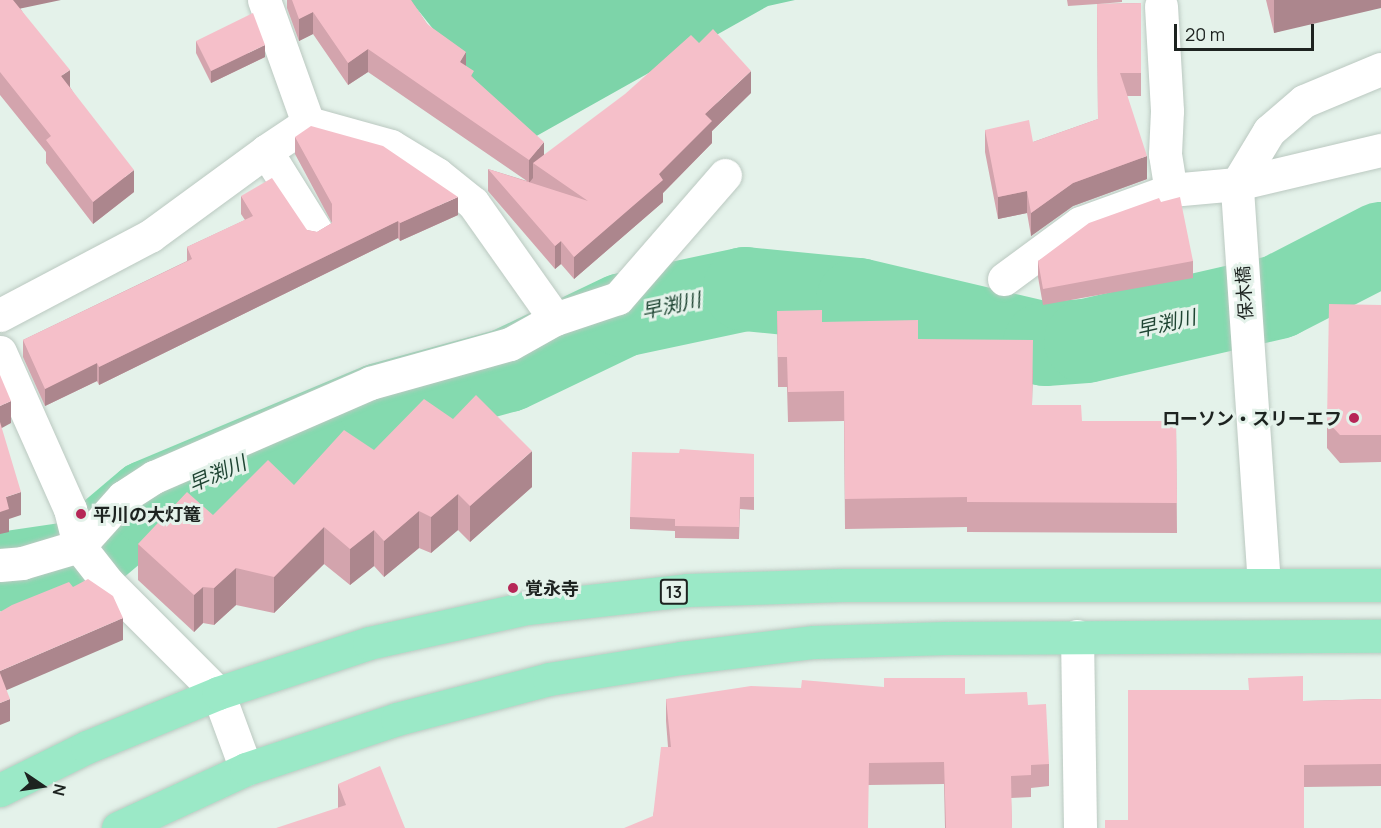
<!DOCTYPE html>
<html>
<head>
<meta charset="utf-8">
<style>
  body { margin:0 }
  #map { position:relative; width:1381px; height:828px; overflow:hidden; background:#e4f2ea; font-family:Manrope,"Noto Sans JP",sans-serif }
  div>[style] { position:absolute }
  .forest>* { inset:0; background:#7dd4a9 }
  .river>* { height:84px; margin:-42px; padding:0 42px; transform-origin:42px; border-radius:42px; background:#84daaf }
  .roads { filter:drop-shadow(0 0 2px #bbc9c1) drop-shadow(0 0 2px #bbc9c1) }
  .minor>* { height:33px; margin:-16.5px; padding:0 16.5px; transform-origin:16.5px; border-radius:16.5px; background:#fff }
  .major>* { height:33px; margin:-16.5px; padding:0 16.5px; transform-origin:16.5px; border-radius:16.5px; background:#9be9c7 }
  .wall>* { inset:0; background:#d3a4ad }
  .shaded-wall>* { inset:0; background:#ac868d }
  .building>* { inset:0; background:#f5bfc9 }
  .dots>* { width:16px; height:16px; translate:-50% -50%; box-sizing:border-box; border:3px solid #e4f2ea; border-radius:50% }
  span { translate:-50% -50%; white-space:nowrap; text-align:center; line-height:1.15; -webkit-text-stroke:6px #e4f2ea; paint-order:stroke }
  .shield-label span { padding:2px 4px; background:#e4f2ea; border:2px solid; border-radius:4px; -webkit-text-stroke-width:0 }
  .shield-label { font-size:16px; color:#1d2320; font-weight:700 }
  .street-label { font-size:18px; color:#1d2320 }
  .poi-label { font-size:18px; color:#1d2320; font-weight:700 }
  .right { translate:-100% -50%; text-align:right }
  .left { translate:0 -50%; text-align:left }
  .water-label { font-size:20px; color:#1e4432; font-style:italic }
  .north { position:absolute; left:12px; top:756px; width:60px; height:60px; -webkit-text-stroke:4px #e4f2ea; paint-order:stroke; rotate:103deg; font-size:16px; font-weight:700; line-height:24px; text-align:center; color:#1d2320 }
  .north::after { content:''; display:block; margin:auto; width:21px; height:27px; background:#1d2320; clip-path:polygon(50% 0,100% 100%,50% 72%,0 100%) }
  .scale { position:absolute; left:1174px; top:24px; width:140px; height:27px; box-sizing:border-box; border:3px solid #1d2320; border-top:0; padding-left:8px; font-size:18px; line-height:21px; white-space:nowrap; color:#1d2320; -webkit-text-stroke:4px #e4f2ea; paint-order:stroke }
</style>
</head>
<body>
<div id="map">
  <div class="forest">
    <div style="clip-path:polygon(410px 0,795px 0,768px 6px,524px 143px)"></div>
  </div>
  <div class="river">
    <div style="left:15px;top:572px;width:62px;rotate:-8.4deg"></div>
    <div style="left:76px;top:563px;width:94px;rotate:-40.3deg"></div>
    <div style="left:148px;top:502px;width:251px;rotate:-22.7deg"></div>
    <div style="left:380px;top:405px;width:133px;rotate:-15.3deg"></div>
    <div style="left:508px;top:370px;width:127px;rotate:-25.6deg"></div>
    <div style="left:623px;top:315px;width:125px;rotate:-12deg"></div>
    <div style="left:745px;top:289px;width:114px;rotate:5.6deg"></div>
    <div style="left:858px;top:300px;width:192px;rotate:13.2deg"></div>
    <div style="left:1045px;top:344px;width:41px;rotate:-4.2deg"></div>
    <div style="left:1086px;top:341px;width:197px;rotate:-12.9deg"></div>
    <div style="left:1278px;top:297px;width:116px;rotate:-27.2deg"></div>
  </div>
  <div class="roads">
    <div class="minor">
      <div style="left:264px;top:0;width:131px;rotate:70.3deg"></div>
      <div style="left:1161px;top:6px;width:105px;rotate:86.7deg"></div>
      <div style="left:1167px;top:111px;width:43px;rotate:92.7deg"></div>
      <div style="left:1165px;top:154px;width:36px;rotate:81deg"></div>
      <div style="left:266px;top:151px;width:50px;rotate:-33.7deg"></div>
      <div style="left:308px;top:123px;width:86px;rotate:15.5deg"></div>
      <div style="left:391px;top:146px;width:54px;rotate:31.3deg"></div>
      <div style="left:437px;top:174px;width:46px;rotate:38.9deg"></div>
      <div style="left:473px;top:203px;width:142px;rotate:54.7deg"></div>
      <div style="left:1004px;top:279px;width:94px;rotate:-36.4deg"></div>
      <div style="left:1080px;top:223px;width:97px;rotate:-19.9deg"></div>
      <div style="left:1171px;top:190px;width:66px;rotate:-5.2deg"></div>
      <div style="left:1237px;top:184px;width:148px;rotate:-13.3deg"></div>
      <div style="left:0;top:315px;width:170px;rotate:-27.8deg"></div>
      <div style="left:150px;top:236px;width:144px;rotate:-36.2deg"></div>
      <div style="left:266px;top:151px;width:94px;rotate:58deg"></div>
      <div style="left:0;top:352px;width:172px;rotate:66deg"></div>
      <div style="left:70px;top:509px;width:38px;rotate:76deg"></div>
      <div style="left:79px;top:546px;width:47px;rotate:51.9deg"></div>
      <div style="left:108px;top:583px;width:156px;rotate:45deg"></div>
      <div style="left:218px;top:693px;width:81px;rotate:69.8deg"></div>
      <div style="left:0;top:565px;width:22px;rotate:-5deg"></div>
      <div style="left:22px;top:563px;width:59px;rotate:-16.6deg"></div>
      <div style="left:79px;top:546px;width:66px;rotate:-48.1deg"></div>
      <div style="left:123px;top:497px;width:37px;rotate:-33deg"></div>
      <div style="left:154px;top:477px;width:236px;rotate:-23.5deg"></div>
      <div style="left:370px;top:383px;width:145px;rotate:-15.6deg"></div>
      <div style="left:510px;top:344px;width:51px;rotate:-29.1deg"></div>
      <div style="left:555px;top:319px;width:66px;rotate:-18.4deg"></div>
      <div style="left:618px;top:298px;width:163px;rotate:-49deg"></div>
      <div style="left:1264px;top:585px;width:402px;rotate:-93.9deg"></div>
      <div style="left:1237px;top:184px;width:62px;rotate:-58.9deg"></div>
      <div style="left:1269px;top:131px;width:46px;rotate:-40.6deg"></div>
      <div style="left:1304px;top:101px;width:83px;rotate:-22.6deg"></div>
      <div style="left:1077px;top:636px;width:192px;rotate:89.1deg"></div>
    </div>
    <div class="major">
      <div style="left:0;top:790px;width:97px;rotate:-26.3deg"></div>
      <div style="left:87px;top:747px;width:142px;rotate:-22.4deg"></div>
      <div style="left:218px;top:693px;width:159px;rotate:-18.3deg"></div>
      <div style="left:369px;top:643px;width:162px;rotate:-12.5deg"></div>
      <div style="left:527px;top:608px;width:161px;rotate:-6.4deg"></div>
      <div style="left:687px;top:590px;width:156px;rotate:-1.8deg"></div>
      <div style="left:843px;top:585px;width:538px"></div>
      <div style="left:118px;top:828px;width:141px;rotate:-24.7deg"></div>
      <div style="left:246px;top:769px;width:159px;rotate:-18.3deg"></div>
      <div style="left:397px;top:719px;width:157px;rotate:-14.7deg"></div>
      <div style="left:549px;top:679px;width:134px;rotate:-9deg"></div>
      <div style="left:681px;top:658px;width:134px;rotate:-6.9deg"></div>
      <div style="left:814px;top:642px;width:132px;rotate:-1.7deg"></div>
      <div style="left:946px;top:638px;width:435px;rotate:-0.3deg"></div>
    </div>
  </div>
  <div class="wall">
    <div style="clip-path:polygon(0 0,20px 8px,70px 87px,134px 192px,93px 224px,46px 163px,46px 152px,0 95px)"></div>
    <div style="clip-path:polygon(287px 0,411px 0,427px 24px,466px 66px,474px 79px,544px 155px,751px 93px,712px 131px,712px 143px,663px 193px,663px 202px,574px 279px,561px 264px,555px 269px,488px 191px,488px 169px,527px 181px,368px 72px,348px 85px,313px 34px,299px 41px,287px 8px)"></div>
    <div style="clip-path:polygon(1067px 0,1122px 0,1122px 2px,1098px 4px,1141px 3px,1141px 96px,1127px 96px,1147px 179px,1073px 206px,1031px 236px,1027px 213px,998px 219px,985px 152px,985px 130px,1033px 142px,1098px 119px,1097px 4px,1068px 6px)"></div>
    <div style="clip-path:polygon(1266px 0,1381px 0,1274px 33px)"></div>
    <div style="clip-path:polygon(196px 41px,265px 57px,211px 83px,196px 53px)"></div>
    <div style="clip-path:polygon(295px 137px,458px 215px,400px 241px,398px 238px,99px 385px,97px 381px,45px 406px,23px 357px,23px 340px,187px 261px,187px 247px,245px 220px,241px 214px,241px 196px,307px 230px,317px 232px,332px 223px,295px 154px)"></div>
    <div style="clip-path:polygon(1161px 202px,1193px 261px,1193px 278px,1043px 305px,1038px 277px,1038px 261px)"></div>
    <div style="clip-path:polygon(1381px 305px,1381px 462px,1340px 463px,1327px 448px,1327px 421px)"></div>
    <div style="clip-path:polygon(777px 311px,822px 322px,918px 339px,1033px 370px,1032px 405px,1082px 421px,1176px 421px,1177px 533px,967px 532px,967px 527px,845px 529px,844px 421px,788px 422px,787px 387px,778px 387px)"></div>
    <div style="clip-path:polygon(374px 450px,532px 487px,470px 542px,458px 530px,431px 553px,419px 548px,384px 577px,374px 566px,350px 585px,324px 564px,274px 613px,236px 605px,214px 625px,203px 623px,194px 632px,138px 580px,138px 544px,294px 485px)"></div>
    <div style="clip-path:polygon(679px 453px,754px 454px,754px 510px,740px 509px,739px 539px,675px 538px,675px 531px,630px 529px,630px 517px)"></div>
    <div style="clip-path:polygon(965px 694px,1028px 705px,1049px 764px,1049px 786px,1031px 788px,1031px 797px,1011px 798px,1012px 828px,945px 828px,944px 784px,869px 785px,653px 816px,668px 747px,666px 721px,666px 699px)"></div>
    <div style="clip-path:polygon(1381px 699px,1381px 786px,1304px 787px,1303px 701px)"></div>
    <div style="clip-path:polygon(338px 784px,405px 828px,338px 808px)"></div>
  </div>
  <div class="shaded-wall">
    <div style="clip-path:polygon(4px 0,61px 0,4px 12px)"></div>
    <div style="clip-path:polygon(1274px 0,1381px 0,1381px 8px,1274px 33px)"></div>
    <div style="clip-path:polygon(313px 12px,313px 34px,299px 41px,299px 19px)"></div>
    <div style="clip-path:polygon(265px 45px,265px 57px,211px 83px,211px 71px)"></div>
    <div style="clip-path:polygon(368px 49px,368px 72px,348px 85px,348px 63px)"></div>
    <div style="clip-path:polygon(466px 52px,466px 75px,460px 62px)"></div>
    <div style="clip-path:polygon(70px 70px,70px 92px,61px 76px)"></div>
    <div style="clip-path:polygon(751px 71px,751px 93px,712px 131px,712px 143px,663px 193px,663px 202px,574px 279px,574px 257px,659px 174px,705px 114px)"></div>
    <div style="clip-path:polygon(544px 142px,544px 165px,533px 163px,533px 178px,529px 183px,529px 160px)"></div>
    <div style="clip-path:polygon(1147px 156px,1147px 179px,1073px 206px,1031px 236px,1031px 213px,1073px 183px)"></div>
    <div style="clip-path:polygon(134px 170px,134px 192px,93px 224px,93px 202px)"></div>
    <div style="clip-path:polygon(1027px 191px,1027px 213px,998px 219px,998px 197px)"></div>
    <div style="clip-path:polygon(458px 197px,458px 215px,400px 241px,400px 223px)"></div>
    <div style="clip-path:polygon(398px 221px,398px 238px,99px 385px,99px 367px)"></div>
    <div style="clip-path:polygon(561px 241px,561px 264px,555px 269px,555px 246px)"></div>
    <div style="clip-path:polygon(97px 363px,97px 381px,45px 406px,45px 389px)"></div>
    <div style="clip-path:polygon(11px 401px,11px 423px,0 429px,0 406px)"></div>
    <div style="clip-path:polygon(532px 451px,532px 487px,470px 542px,470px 506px)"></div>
    <div style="clip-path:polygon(21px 492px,21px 515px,9px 519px,9px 532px,0 534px,0 512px,6px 497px)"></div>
    <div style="clip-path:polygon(458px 494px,458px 530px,431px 553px,431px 517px)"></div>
    <div style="clip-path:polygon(419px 511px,419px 548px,384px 577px,384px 541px)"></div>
    <div style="clip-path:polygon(324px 527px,324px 564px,274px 613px,274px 577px)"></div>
    <div style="clip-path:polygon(374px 530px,374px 566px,350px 585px,350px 549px)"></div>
    <div style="clip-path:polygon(236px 568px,236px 605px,214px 625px,214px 588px)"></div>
    <div style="clip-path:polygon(203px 587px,203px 623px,194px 632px,194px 595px)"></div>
    <div style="clip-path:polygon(123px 618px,123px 640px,0 693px,0 671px)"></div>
    <div style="clip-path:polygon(10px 699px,10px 721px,0 725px,0 703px)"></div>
  </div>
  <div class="building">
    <div style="clip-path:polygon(0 0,13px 0,70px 70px,61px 76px,134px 170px,93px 202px,46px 140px,51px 136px,0 72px)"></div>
    <div style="clip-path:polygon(292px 0,411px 0,427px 24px,466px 52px,460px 62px,474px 71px,471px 76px,544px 142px,529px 160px,368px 49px,348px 63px,313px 12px,299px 19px)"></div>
    <div style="clip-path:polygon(1141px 3px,1141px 73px,1120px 73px,1147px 156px,1073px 183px,1031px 213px,1027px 191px,998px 197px,985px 130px,1029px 120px,1033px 142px,1098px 119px,1097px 4px)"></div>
    <div style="clip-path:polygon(253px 13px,265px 45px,211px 71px,196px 41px)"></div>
    <div style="clip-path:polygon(713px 29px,751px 71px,705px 114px,712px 121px,659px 174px,663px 180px,574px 257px,561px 241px,555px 246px,488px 169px,588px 201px,533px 163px,625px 94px,691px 35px,699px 43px)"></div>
    <div style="clip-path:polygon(311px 126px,383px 146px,458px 197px,400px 223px,398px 221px,99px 367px,97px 363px,45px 389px,23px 340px,192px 259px,187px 247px,253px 216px,241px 196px,272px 178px,307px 230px,317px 232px,332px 223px,332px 204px,295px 137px)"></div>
    <div style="clip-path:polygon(1180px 197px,1193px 261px,1043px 289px,1038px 261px,1089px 223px,1159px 198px,1161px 202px)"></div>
    <div style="clip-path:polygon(1329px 304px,1381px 305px,1381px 435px,1340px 435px,1327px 421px)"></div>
    <div style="clip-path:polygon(822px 310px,822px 322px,918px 320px,918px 339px,1033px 340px,1032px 405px,1081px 405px,1082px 421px,1176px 421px,1177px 503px,967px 502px,967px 497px,845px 499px,844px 391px,788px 392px,787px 357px,778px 357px,777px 311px)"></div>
    <div style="clip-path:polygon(0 375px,11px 401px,0 406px)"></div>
    <div style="clip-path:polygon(476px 395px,532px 451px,470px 506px,458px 494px,431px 517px,419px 511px,384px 541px,374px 530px,350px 549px,324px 527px,274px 577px,236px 568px,214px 588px,203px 587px,194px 595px,138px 544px,187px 492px,213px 515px,268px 460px,294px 485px,344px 430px,374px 450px,424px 399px,453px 419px)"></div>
    <div style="clip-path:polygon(0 422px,21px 492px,6px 497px,9px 509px,0 512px)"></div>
    <div style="clip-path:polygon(680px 449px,754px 454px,754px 497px,740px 497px,739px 527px,675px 526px,675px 519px,630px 517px,632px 452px,679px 453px)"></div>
    <div style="clip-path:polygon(88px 579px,113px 596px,123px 618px,0 671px,0 612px,12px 605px,69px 582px,73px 587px)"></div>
    <div style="clip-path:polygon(0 673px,10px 699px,0 703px)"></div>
    <div style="clip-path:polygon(1303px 676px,1303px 701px,1381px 699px,1381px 764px,1304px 765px,1304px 828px,1105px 828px,1105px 820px,1128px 820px,1128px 690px,1249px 690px,1248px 678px)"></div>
    <div style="clip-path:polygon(884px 678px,965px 678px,965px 694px,1027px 692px,1028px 705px,1046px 704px,1049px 764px,1031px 765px,1031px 775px,1011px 776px,1012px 828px,946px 828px,944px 762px,869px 763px,868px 828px,624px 828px,653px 816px,661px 747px,671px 747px,666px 699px,751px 686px,801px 688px,802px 680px,884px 687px)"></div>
    <div style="clip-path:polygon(380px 766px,405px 828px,276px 828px,346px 805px,338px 784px)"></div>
  </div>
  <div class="dots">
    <div style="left:1354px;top:418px;background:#b62757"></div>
    <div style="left:81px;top:514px;background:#b62757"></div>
    <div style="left:513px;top:588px;background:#b62757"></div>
  </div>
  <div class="shield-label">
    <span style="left:674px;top:592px">13</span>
  </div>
  <div class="street-label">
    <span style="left:1244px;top:293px;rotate:-94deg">保木橋</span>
  </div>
  <div class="poi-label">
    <span class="right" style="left:1342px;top:418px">ローソン・スリーエフ</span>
    <span class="left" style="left:93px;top:514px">平川の大灯篭</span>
    <span class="left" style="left:525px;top:588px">覚永寺</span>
  </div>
  <div class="water-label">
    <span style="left:671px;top:305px;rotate:-12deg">早渕川</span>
    <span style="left:1166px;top:323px;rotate:-13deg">早渕川</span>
    <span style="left:217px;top:473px;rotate:-23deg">早渕川</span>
  </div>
  <div class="north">N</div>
  <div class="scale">20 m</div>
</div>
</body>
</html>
